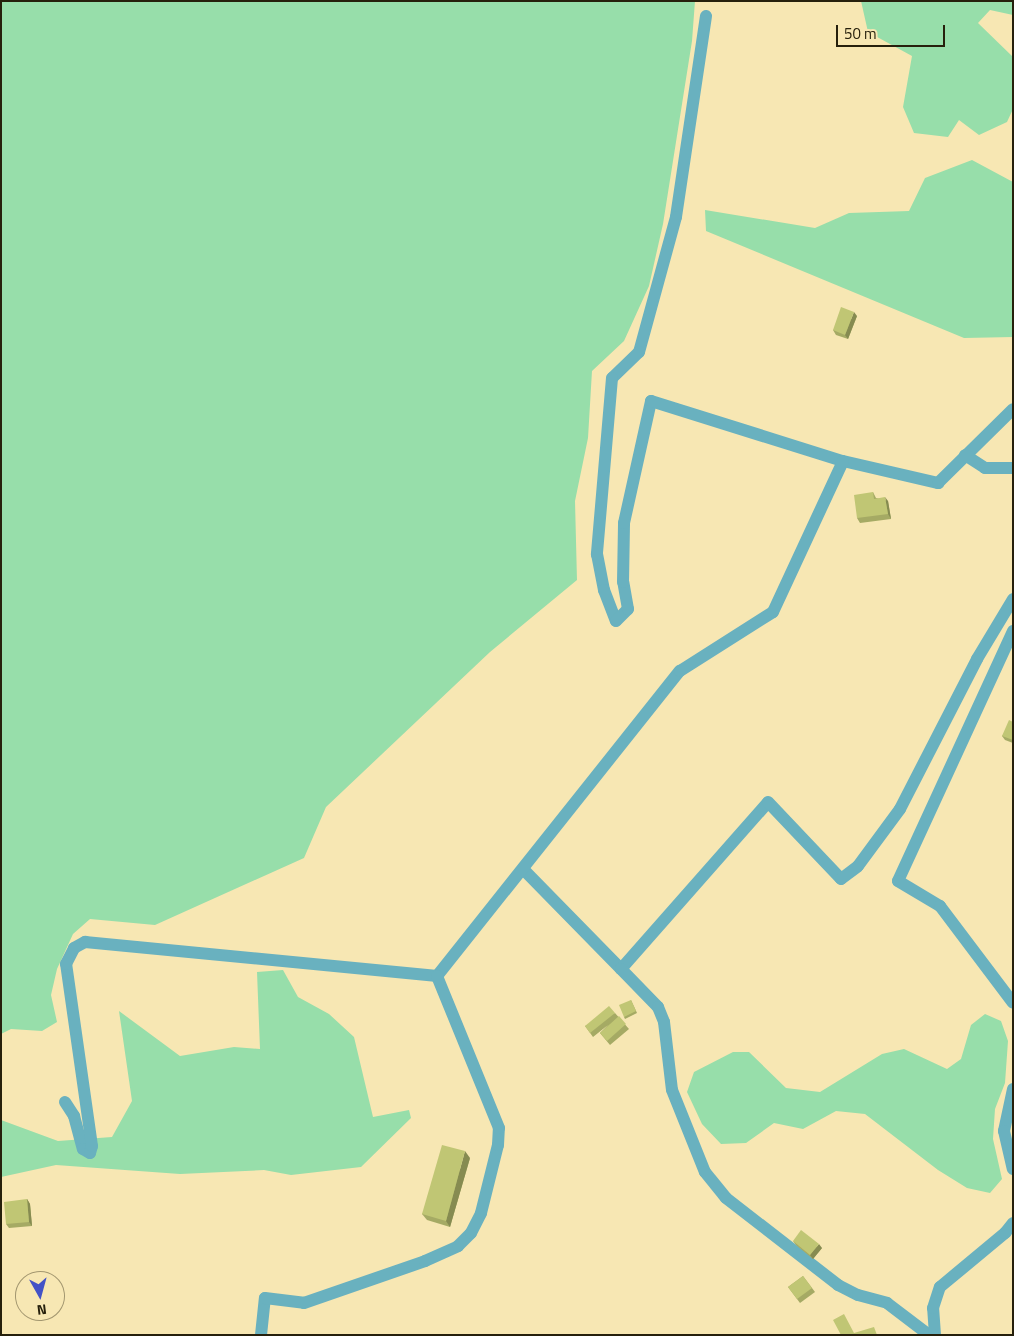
<!DOCTYPE html>
<html>
<head>
<meta charset="utf-8">
<style>
  body { margin:0 }
  #map { position:relative; width:1014px; height:1336px; overflow:hidden; background:#f7e7b3; font-family:"Titillium Web",sans-serif }
  div>[style] { position:absolute }
  .green>* { inset:0; background:#97deaa }
  .street>* { height:12px; margin:-6px; padding:0 6px; transform-origin:6px; border-radius:6px; background:#69b1bf }
  .wall>* { inset:0; background:#a5aa64 }
  .shaded-wall>* { inset:0; background:#868b51 }
  .building>* { inset:0; background:#c0c674 }
  span { translate:-50% -50%; white-space:nowrap; text-align:center; line-height:1.15; -webkit-text-stroke:4.5px #f7e7b3; paint-order:stroke }
  .frame { position:absolute; inset:0; border:2px solid #26200c; pointer-events:none }
  .north { position:absolute; left:15px; top:1271px; width:50px; height:50px; box-sizing:border-box; background:#f7e7b3; border:1px solid #a39770; border-radius:50%; rotate:173deg; font-size:14px; font-weight:700; line-height:20px; text-align:center; color:#26200c }
  .north::after { content:''; display:block; margin:auto; width:18px; height:22px; background:#4352c6; clip-path:polygon(50% 0,100% 100%,50% 72%,0 100%) }
  .scale { position:absolute; left:836px; top:25px; width:109px; height:22px; box-sizing:border-box; border:2px solid #26200c; border-top:0; padding-left:6px; font-size:15px; line-height:18px; white-space:nowrap; color:#26200c; -webkit-text-stroke:4px #f7e7b3; paint-order:stroke }
</style>
</head>
<body>
<div id="map">
  <div class="green">
    <div style="clip-path:polygon(1px 1px,695px 1px,692px 41px,663px 224px,649px 286px,624px 341px,592px 371px,588px 438px,575px 501px,577px 580px,490px 652px,326px 807px,304px 858px,155px 925px,90px 919px,73px 934px,57px 969px,51px 995px,57px 1022px,42px 1031px,11px 1029px,1px 1034px)"></div>
    <div style="clip-path:polygon(1013px 1px,1013px 15px,990px 10px,978px 23px,1013px 57px,1013px 109px,1007px 122px,979px 135px,959px 120px,948px 137px,914px 133px,903px 107px,912px 56px,868px 32px,861px 1px)"></div>
    <div style="clip-path:polygon(972px 160px,1013px 182px,1013px 337px,964px 338px,706px 231px,705px 210px,815px 228px,849px 213px,909px 211px,925px 178px)"></div>
    <div style="clip-path:polygon(283px 970px,298px 997px,329px 1014px,354px 1037px,373px 1117px,409px 1110px,411px 1118px,361px 1167px,291px 1175px,264px 1170px,180px 1174px,56px 1165px,1px 1177px,1px 1120px,58px 1141px,112px 1137px,132px 1101px,119px 1011px,180px 1056px,234px 1047px,260px 1049px,257px 972px)"></div>
    <div style="clip-path:polygon(985px 1014px,1001px 1021px,1008px 1041px,1005px 1083px,995px 1109px,993px 1139px,1002px 1179px,990px 1193px,967px 1188px,938px 1170px,865px 1114px,836px 1111px,803px 1129px,774px 1123px,746px 1143px,721px 1144px,702px 1124px,687px 1092px,694px 1072px,733px 1052px,749px 1052px,786px 1088px,820px 1092px,882px 1054px,904px 1049px,947px 1069px,961px 1059px,971px 1025px)"></div>
  </div>
  <div class="street">
    <div style="left:706px;top:16px;width:203px;rotate:98.5deg"></div>
    <div style="left:676px;top:217px;width:140px;rotate:105.3deg"></div>
    <div style="left:639px;top:352px;width:37px;rotate:136deg"></div>
    <div style="left:612px;top:378px;width:177px;rotate:94.9deg"></div>
    <div style="left:597px;top:554px;width:37px;rotate:79deg"></div>
    <div style="left:604px;top:590px;width:33px;rotate:69deg"></div>
    <div style="left:616px;top:621px;width:17px;rotate:-45deg"></div>
    <div style="left:628px;top:609px;width:27px;rotate:-100deg"></div>
    <div style="left:623px;top:582px;width:59px;rotate:-89deg"></div>
    <div style="left:624px;top:523px;width:125px;rotate:-77.5deg"></div>
    <div style="left:651px;top:401px;width:201px;rotate:17.4deg"></div>
    <div style="left:843px;top:461px;width:98px;rotate:13deg"></div>
    <div style="left:938px;top:483px;width:105px;rotate:-44.6deg"></div>
    <div style="left:965px;top:455px;width:24px;rotate:33deg"></div>
    <div style="left:985px;top:468px;width:28px"></div>
    <div style="left:1013px;top:631px;width:275px;rotate:114.7deg"></div>
    <div style="left:898px;top:881px;width:49px;rotate:30.8deg"></div>
    <div style="left:940px;top:906px;width:121px;rotate:53deg"></div>
    <div style="left:523px;top:869px;width:140px;rotate:45.6deg"></div>
    <div style="left:621px;top:969px;width:222px;rotate:-48.6deg"></div>
    <div style="left:768px;top:802px;width:106px;rotate:46.5deg"></div>
    <div style="left:841px;top:879px;width:21px;rotate:-37deg"></div>
    <div style="left:858px;top:866px;width:71px;rotate:-53.6deg"></div>
    <div style="left:900px;top:809px;width:169px;rotate:-62.8deg"></div>
    <div style="left:977px;top:659px;width:70px;rotate:-59deg"></div>
    <div style="left:621px;top:969px;width:53px;rotate:45.8deg"></div>
    <div style="left:658px;top:1007px;width:16px;rotate:68deg"></div>
    <div style="left:664px;top:1022px;width:68px;rotate:83.3deg"></div>
    <div style="left:672px;top:1090px;width:88px;rotate:68.1deg"></div>
    <div style="left:705px;top:1172px;width:33px;rotate:51deg"></div>
    <div style="left:726px;top:1198px;width:142px;rotate:37.8deg"></div>
    <div style="left:838px;top:1285px;width:22px;rotate:27deg"></div>
    <div style="left:858px;top:1295px;width:30px;rotate:15deg"></div>
    <div style="left:887px;top:1303px;width:53px;rotate:37.3deg"></div>
    <div style="left:437px;top:976px;width:390px;rotate:-51.5deg"></div>
    <div style="left:680px;top:671px;width:110px;rotate:-32.4deg"></div>
    <div style="left:773px;top:612px;width:166px;rotate:-65.1deg"></div>
    <div style="left:1013px;top:1089px;width:43px;rotate:102.1deg"></div>
    <div style="left:1004px;top:1131px;width:39px;rotate:77deg"></div>
    <div style="left:65px;top:1102px;width:17px;rotate:57deg"></div>
    <div style="left:74px;top:1116px;width:34px;rotate:75deg"></div>
    <div style="left:83px;top:1149px;width:8px;rotate:30deg"></div>
    <div style="left:90px;top:1153px;width:7px;rotate:-74deg"></div>
    <div style="left:92px;top:1146px;width:184px;rotate:-98.1deg"></div>
    <div style="left:66px;top:964px;width:18px;rotate:-63deg"></div>
    <div style="left:74px;top:948px;width:13px;rotate:-29deg"></div>
    <div style="left:85px;top:942px;width:354px;rotate:5.5deg"></div>
    <div style="left:261px;top:1335px;width:37px;rotate:-84deg"></div>
    <div style="left:265px;top:1298px;width:39px;rotate:7deg"></div>
    <div style="left:304px;top:1303px;width:128px;rotate:-19.1deg"></div>
    <div style="left:425px;top:1261px;width:36px;rotate:-24deg"></div>
    <div style="left:458px;top:1246px;width:18px;rotate:-45deg"></div>
    <div style="left:471px;top:1233px;width:22px;rotate:-63deg"></div>
    <div style="left:481px;top:1213px;width:70px;rotate:-76deg"></div>
    <div style="left:498px;top:1145px;width:17px;rotate:-87deg"></div>
    <div style="left:499px;top:1128px;width:164px;rotate:-112.2deg"></div>
    <div style="left:935px;top:1335px;width:27px;rotate:-94deg"></div>
    <div style="left:933px;top:1308px;width:22px;rotate:-72deg"></div>
    <div style="left:940px;top:1287px;width:85px;rotate:-39.7deg"></div>
    <div style="left:1005px;top:1233px;width:13px;rotate:-51deg"></div>
  </div>
  <div class="wall">
    <div style="clip-path:polygon(857px 316px,848px 339px,836px 335px,833px 330px)"></div>
    <div style="clip-path:polygon(873px 492px,876px 498px,888px 501px,891px 519px,860px 523px,857px 518px)"></div>
    <div style="clip-path:polygon(1013px 722px,1013px 743px,1005px 740px,1002px 736px)"></div>
    <div style="clip-path:polygon(631px 1000px,637px 1013px,625px 1019px,624px 1017px)"></div>
    <div style="clip-path:polygon(615px 1013px,629px 1029px,610px 1045px,600px 1033px,608px 1025px,593px 1037px,585px 1026px)"></div>
    <div style="clip-path:polygon(470px 1158px,450px 1227px,427px 1220px,422px 1214px)"></div>
    <div style="clip-path:polygon(27px 1199px,30px 1204px,32px 1226px,9px 1228px,6px 1224px)"></div>
    <div style="clip-path:polygon(793px 1241px,822px 1248px,813px 1259px,796px 1245px)"></div>
    <div style="clip-path:polygon(803px 1276px,815px 1292px,800px 1303px,788px 1287px)"></div>
  </div>
  <div class="shaded-wall">
    <div style="clip-path:polygon(854px 312px,857px 316px,848px 339px,845px 335px)"></div>
    <div style="clip-path:polygon(885px 497px,888px 501px,891px 519px,888px 514px)"></div>
    <div style="clip-path:polygon(465px 1151px,470px 1158px,450px 1227px,446px 1221px)"></div>
    <div style="clip-path:polygon(27px 1199px,30px 1204px,32px 1226px,29px 1222px)"></div>
    <div style="clip-path:polygon(819px 1244px,822px 1248px,813px 1259px,810px 1255px)"></div>
  </div>
  <div class="building">
    <div style="clip-path:polygon(841px 307px,854px 312px,845px 335px,833px 330px)"></div>
    <div style="clip-path:polygon(873px 492px,874px 499px,885px 497px,888px 514px,857px 518px,854px 495px)"></div>
    <div style="clip-path:polygon(1009px 720px,1013px 722px,1013px 740px,1002px 736px)"></div>
    <div style="clip-path:polygon(631px 1000px,636px 1011px,624px 1017px,619px 1005px)"></div>
    <div style="clip-path:polygon(609px 1006px,615px 1013px,590px 1033px,585px 1026px)"></div>
    <div style="clip-path:polygon(619px 1016px,626px 1024px,607px 1041px,600px 1033px)"></div>
    <div style="clip-path:polygon(442px 1145px,465px 1151px,446px 1221px,422px 1214px)"></div>
    <div style="clip-path:polygon(27px 1199px,29px 1222px,6px 1224px,4px 1202px)"></div>
    <div style="clip-path:polygon(801px 1230px,819px 1244px,810px 1255px,793px 1241px)"></div>
    <div style="clip-path:polygon(803px 1276px,812px 1288px,797px 1299px,788px 1287px)"></div>
    <div style="clip-path:polygon(844px 1314px,854px 1333px,874px 1327px,877px 1335px,841px 1335px,833px 1320px)"></div>
  </div>
  <div class="frame"></div>
  <div class="north">N</div>
  <div class="scale">50 m</div>
</div>
</body>
</html>
